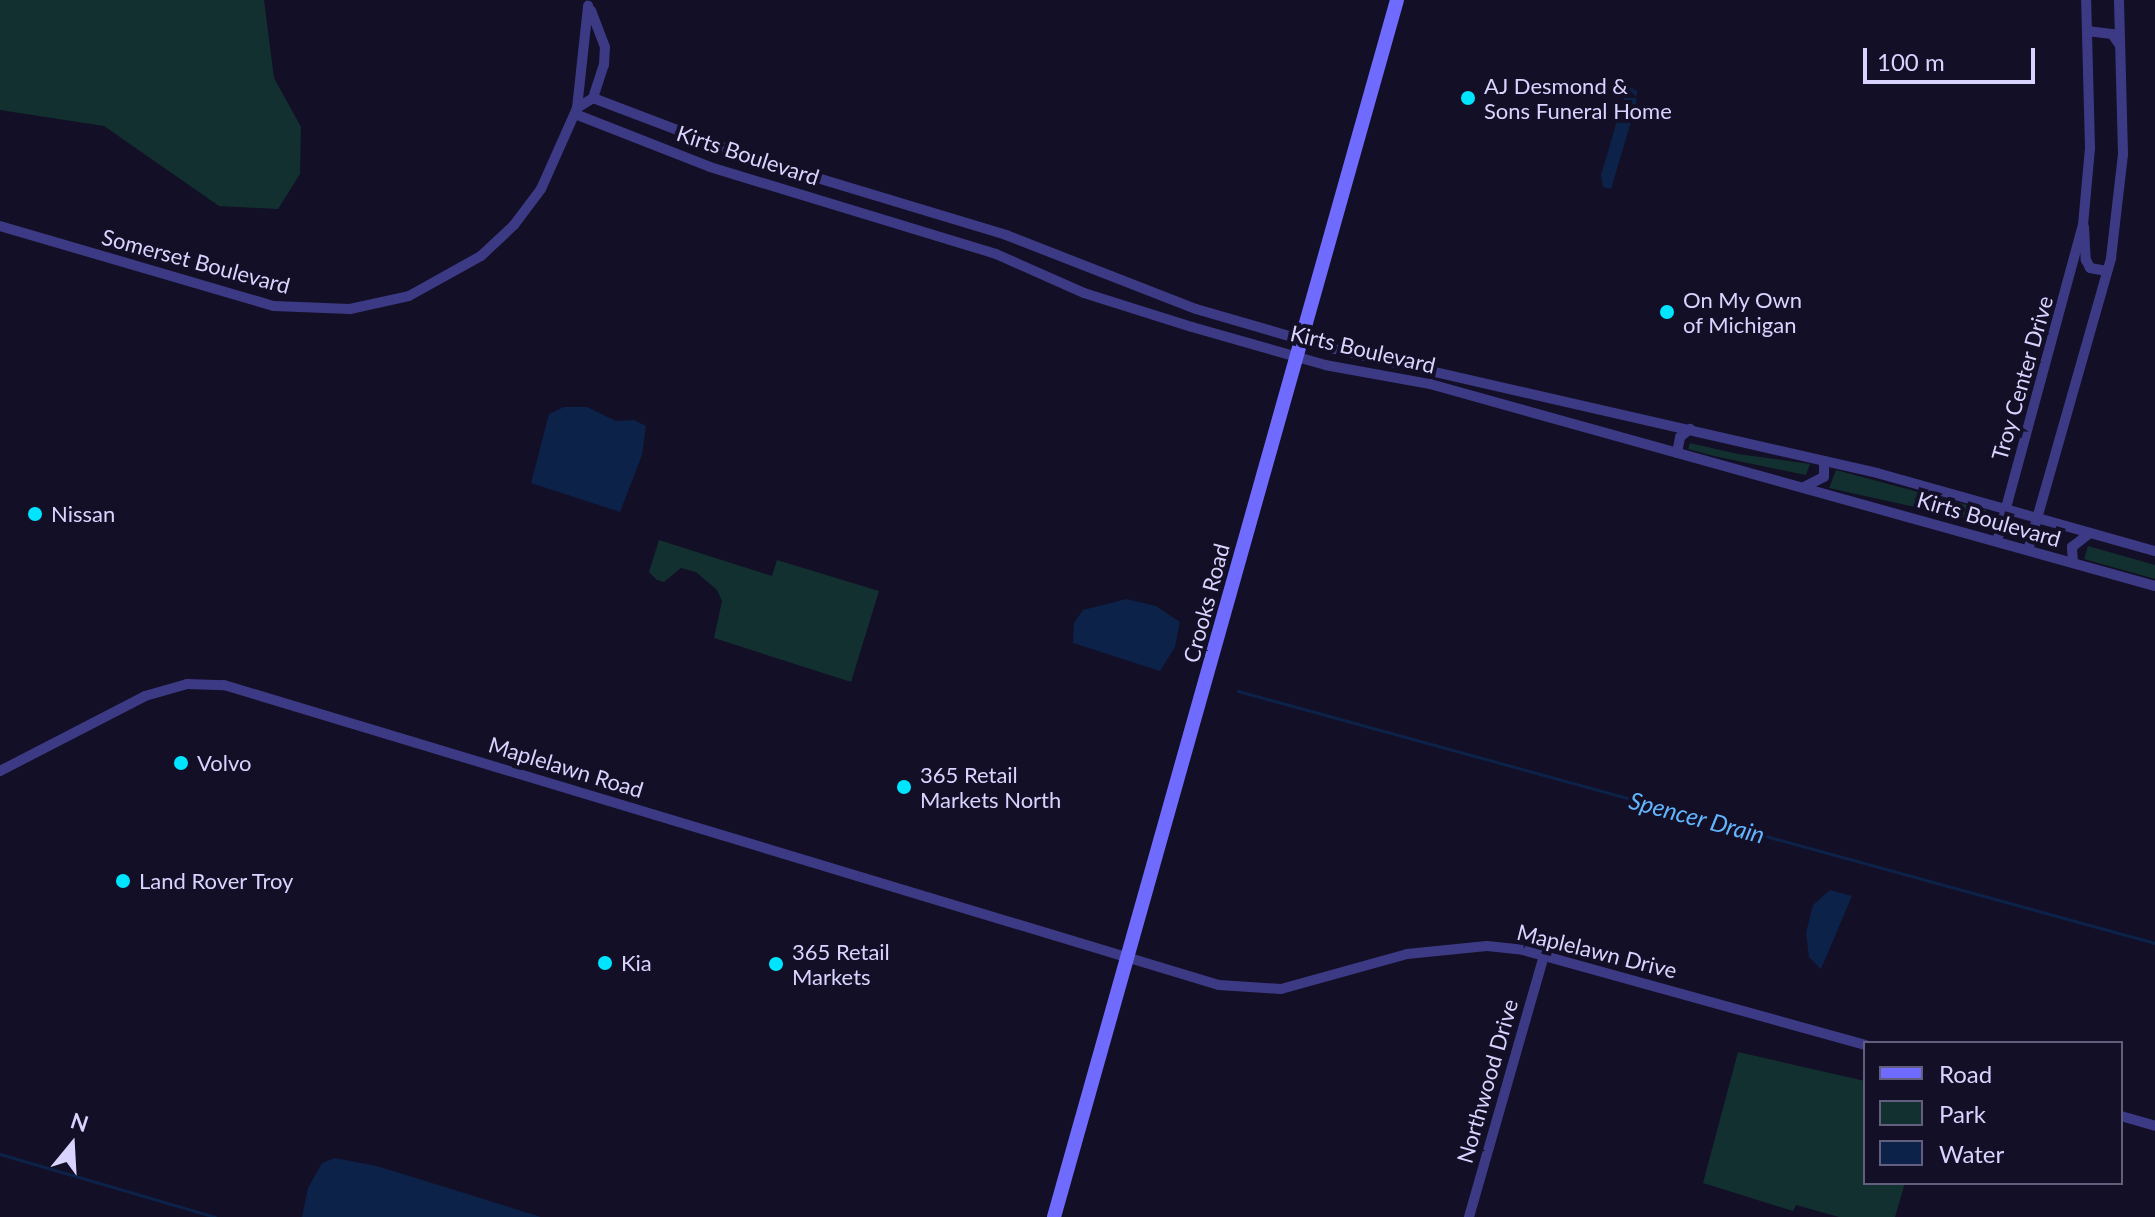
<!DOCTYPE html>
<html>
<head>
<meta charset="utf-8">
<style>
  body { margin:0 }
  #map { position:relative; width:2155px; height:1217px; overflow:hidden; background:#130f26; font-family:Lato,sans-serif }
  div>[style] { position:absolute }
  .green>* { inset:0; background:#12302f }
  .water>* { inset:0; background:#0c2248 }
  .stream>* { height:3px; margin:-1.5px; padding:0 1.5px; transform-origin:1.5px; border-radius:1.5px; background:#0c2248 }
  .minor>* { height:10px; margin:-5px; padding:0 5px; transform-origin:5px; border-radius:5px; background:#3d3a85 }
  .secondary>* { height:14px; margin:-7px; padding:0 7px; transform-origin:7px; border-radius:7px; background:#6f6bff }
  .dots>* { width:22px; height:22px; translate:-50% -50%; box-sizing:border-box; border:4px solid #130f26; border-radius:50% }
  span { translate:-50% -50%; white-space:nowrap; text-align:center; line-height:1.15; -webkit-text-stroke:8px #130f26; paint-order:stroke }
  .poi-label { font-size:22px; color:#d9d4ff }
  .left { translate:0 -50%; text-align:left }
  .street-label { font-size:22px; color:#d9d4ff }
  .water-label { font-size:24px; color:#62b6ff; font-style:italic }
  .legend { position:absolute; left:1863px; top:1041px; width:260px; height:144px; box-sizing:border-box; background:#130f26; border:2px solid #625e7d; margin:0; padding:10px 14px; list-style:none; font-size:24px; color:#d9d4ff }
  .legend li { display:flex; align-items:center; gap:16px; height:40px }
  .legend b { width:40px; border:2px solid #625e7d }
  .north { position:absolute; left:32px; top:1105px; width:80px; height:80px; -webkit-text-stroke:6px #130f26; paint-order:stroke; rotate:18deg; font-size:22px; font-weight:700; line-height:32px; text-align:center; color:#d9d4ff }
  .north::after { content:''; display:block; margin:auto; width:28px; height:36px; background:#d9d4ff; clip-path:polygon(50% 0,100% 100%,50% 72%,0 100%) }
  .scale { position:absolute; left:1863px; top:48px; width:172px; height:36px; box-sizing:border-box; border:4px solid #d9d4ff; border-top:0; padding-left:10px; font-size:24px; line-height:28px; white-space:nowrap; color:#d9d4ff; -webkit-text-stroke:6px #130f26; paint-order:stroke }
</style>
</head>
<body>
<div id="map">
  <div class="green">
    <div style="clip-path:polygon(0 0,264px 0,274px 78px,301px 127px,300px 174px,278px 209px,219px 206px,104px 126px,0 110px)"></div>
    <div style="clip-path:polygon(1690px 443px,1738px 454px,1810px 464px,1806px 475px,1714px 456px,1688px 449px)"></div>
    <div style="clip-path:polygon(1836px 470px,1986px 510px,1996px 525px,1829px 488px)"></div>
    <div style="clip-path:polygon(659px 540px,772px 576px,777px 560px,879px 591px,851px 682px,714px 638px,722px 601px,717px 590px,696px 572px,681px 568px,664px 582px,657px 580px,649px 572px)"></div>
    <div style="clip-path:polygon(2088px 546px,2155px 565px,2155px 579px,2084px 559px)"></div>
    <div style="clip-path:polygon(1738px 1052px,1865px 1081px,1865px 1183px,1905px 1183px,1895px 1217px,1839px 1217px,1796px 1205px,1793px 1211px,1703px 1183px)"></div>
  </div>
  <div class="water">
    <div style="clip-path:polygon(1632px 88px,1637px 91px,1636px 105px,1611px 189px,1603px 187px,1601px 175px,1626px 90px)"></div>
    <div style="clip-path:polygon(564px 407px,587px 407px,616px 421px,634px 420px,646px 426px,642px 455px,620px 512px,531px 483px,549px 414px)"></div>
    <div style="clip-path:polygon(1126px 599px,1156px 606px,1180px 622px,1175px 647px,1160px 671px,1073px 643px,1074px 623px,1083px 610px)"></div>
    <div style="clip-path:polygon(1830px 890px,1852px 896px,1821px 969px,1809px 957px,1806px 933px,1813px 905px)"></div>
    <div style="clip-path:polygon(335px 1158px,377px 1166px,541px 1217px,302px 1217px,308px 1188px,322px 1163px)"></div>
  </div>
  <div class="stream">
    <div style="left:1238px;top:691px;width:951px;rotate:15.37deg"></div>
    <div style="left:0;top:1154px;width:224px;rotate:16.3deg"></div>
  </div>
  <div class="minor">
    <div style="left:2087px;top:31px;width:25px;rotate:7deg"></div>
    <div style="left:2112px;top:34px;width:12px;rotate:55deg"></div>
    <div style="left:593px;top:98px;width:166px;rotate:20.8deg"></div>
    <div style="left:748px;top:157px;width:270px;rotate:16.8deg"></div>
    <div style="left:1006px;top:235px;width:204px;rotate:21.3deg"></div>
    <div style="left:1196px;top:309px;width:140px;rotate:16.2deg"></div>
    <div style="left:1330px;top:348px;width:561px;rotate:12.87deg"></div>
    <div style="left:1877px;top:473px;width:289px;rotate:15.7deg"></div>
    <div style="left:577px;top:108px;width:19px;rotate:-32deg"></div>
    <div style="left:593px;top:98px;width:35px;rotate:-72deg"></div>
    <div style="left:604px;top:65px;width:18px;rotate:-87deg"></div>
    <div style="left:605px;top:47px;width:39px;rotate:-111deg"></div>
    <div style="left:575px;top:114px;width:145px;rotate:21.4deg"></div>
    <div style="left:710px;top:167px;width:299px;rotate:16.9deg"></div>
    <div style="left:996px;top:254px;width:96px;rotate:23.9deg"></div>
    <div style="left:1084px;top:293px;width:113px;rotate:17.5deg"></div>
    <div style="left:1192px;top:327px;width:138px;rotate:15.9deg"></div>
    <div style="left:1325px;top:365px;width:107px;rotate:10.3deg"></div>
    <div style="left:1430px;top:384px;width:753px;rotate:15.57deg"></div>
    <div style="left:0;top:226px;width:285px;rotate:16.3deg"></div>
    <div style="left:274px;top:306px;width:76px;rotate:2.3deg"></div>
    <div style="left:350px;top:309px;width:60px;rotate:-12.4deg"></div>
    <div style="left:409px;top:296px;width:82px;rotate:-29.1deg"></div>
    <div style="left:481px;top:256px;width:45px;rotate:-43.2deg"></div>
    <div style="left:514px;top:225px;width:45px;rotate:-53.1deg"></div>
    <div style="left:541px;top:189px;width:89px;rotate:-66deg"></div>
    <div style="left:577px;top:108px;width:103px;rotate:-83.8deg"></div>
    <div style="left:2084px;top:227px;width:33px;rotate:87deg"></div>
    <div style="left:2086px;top:260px;width:9px;rotate:63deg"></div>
    <div style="left:2090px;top:268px;width:17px;rotate:10deg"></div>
    <div style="left:1677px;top:453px;width:16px;rotate:-79deg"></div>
    <div style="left:1680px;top:437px;width:13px;rotate:-39deg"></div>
    <div style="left:1804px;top:487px;width:22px;rotate:-27deg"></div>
    <div style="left:1824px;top:477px;width:16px;rotate:-90deg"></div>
    <div style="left:1997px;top:541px;width:327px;rotate:-74.8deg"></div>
    <div style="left:2083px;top:225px;width:77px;rotate:-84.8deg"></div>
    <div style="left:2090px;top:148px;width:148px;rotate:-91.5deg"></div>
    <div style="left:2028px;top:550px;width:304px;rotate:-74.1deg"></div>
    <div style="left:2111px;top:258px;width:105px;rotate:-83.4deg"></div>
    <div style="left:2123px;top:154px;width:154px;rotate:-91.5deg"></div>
    <div style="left:2073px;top:563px;width:16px;rotate:-94deg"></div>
    <div style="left:2072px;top:547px;width:23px;rotate:-38deg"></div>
    <div style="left:0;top:771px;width:163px;rotate:-27.3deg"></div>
    <div style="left:145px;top:696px;width:44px;rotate:-15.9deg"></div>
    <div style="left:187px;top:684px;width:37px;rotate:2deg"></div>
    <div style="left:224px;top:685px;width:1039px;rotate:16.78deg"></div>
    <div style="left:1219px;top:985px;width:62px;rotate:3.7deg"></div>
    <div style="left:1281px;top:989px;width:131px;rotate:-15.5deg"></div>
    <div style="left:1407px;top:954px;width:80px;rotate:-5.7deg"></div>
    <div style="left:1487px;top:946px;width:36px;rotate:6deg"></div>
    <div style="left:1523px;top:950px;width:355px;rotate:15.5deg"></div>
    <div style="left:2121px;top:1116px;width:35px;rotate:16deg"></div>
    <div style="left:1469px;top:1217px;width:272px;rotate:-74deg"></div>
  </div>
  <div class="secondary">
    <div style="left:1054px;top:1217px;width:1264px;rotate:-74.26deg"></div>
  </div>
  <div class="dots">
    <div style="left:1468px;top:98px;background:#00e5ff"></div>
    <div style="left:1667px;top:312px;background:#00e5ff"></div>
    <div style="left:35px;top:514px;background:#00e5ff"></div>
    <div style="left:181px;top:763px;background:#00e5ff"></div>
    <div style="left:904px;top:787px;background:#00e5ff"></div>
    <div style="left:123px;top:881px;background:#00e5ff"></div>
    <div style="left:605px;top:963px;background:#00e5ff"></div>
    <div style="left:776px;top:964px;background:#00e5ff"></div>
  </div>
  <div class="poi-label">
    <span class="left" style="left:1484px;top:98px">AJ Desmond &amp;<br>Sons Funeral Home</span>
    <span class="left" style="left:1683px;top:312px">On My Own<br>of Michigan</span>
    <span class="left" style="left:51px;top:514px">Nissan</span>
    <span class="left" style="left:197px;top:763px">Volvo</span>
    <span class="left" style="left:920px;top:787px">365 Retail<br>Markets North</span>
    <span class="left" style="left:139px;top:881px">Land Rover Troy</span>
    <span class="left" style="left:792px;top:964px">365 Retail<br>Markets</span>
    <span class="left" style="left:621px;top:963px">Kia</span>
  </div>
  <div class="street-label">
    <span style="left:748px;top:155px;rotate:18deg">Kirts Boulevard</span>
    <span style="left:196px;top:261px;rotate:15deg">Somerset Boulevard</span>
    <span style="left:1363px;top:349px;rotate:13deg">Kirts Boulevard</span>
    <span style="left:2022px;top:378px;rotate:-74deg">Troy Center Drive</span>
    <span style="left:1989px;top:519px;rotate:16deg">Kirts Boulevard</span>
    <span style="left:1206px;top:603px;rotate:-75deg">Crooks Road</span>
    <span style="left:566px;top:767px;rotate:17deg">Maplelawn Road</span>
    <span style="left:1597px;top:951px;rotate:14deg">Maplelawn Drive</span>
    <span style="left:1487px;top:1081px;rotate:-74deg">Northwood Drive</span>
  </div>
  <div class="water-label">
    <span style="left:1697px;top:817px;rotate:15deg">Spencer Drain</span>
  </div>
  <ul class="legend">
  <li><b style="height:10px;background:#6f6bff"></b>Road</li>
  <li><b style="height:22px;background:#12302f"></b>Park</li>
  <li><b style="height:22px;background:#0c2248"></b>Water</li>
  </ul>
  <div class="north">N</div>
  <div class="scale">100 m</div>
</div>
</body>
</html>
